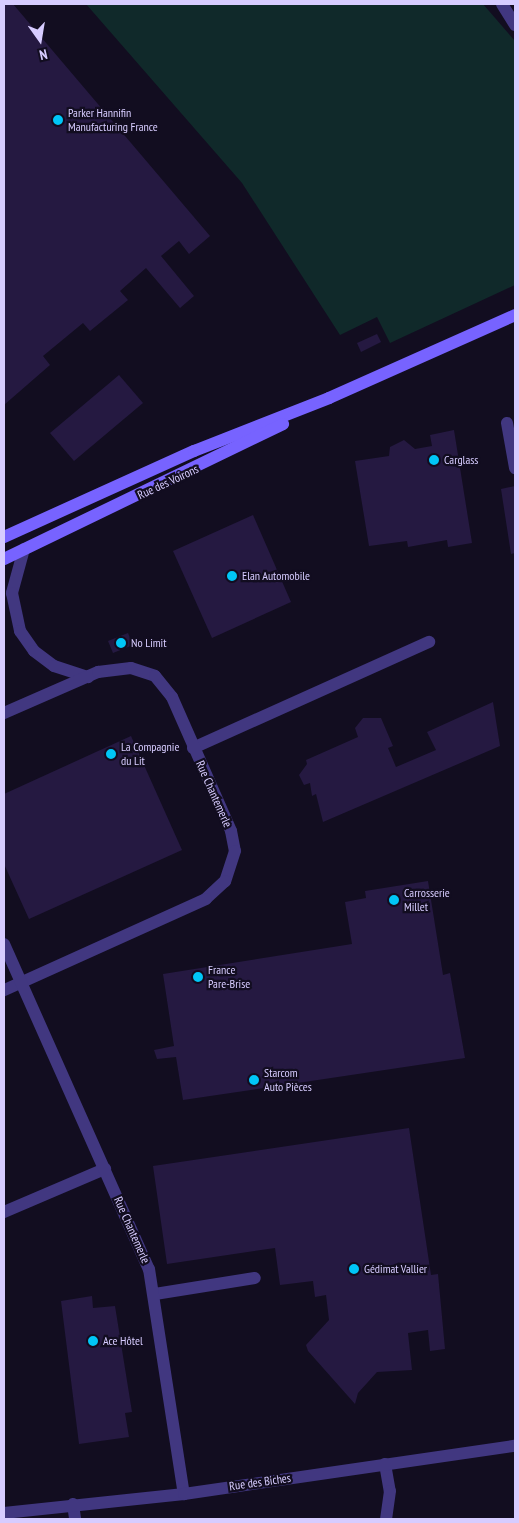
<!DOCTYPE html>
<html>
<head>
<meta charset="utf-8">
<style>
  body { margin:0 }
  #map { position:relative; width:519px; height:1523px; overflow:hidden; background:#120d20; font-family:"PT Sans Narrow",sans-serif }
  div>[style] { position:absolute }
  .green>* { inset:0; background:#10292a }
  .building>* { inset:0; background:#251941 }
  .lane>* { height:12px; margin:-6px; padding:0 6px; transform-origin:6px; border-radius:6px; background:#413780 }
  .street>* { height:12px; margin:-6px; padding:0 6px; transform-origin:6px; border-radius:6px; background:#413780 }
  .secondary>* { height:12px; margin:-6px; padding:0 6px; transform-origin:6px; border-radius:6px; background:#7763ff }
  .dots>* { width:14px; height:14px; translate:-50% -50%; box-sizing:border-box; border:2px solid #120d20; border-radius:50% }
  span { translate:-50% -50%; white-space:nowrap; text-align:center; line-height:1.15; -webkit-text-stroke:4.5px #120d20; paint-order:stroke }
  .poi-label { font-size:12px; color:#d7ccff }
  .left { translate:0 -50%; text-align:left }
  .street-label { font-size:12px; color:#d7ccff }
  .frame { position:absolute; inset:0; border:5px solid #d7ccff; pointer-events:none }
  .north { position:absolute; left:15px; top:15px; width:50px; height:50px; -webkit-text-stroke:4px #120d20; paint-order:stroke; rotate:167deg; font-size:14px; font-weight:700; line-height:20px; text-align:center; color:#d7ccff }
  .north::after { content:''; display:block; margin:auto; width:18px; height:22px; background:#d7ccff; clip-path:polygon(50% 0,100% 100%,50% 72%,0 100%) }
</style>
</head>
<body>
<div id="map">
  <div class="green">
    <div style="clip-path:polygon(86px 4px,483px 4px,515px 41px,515px 285px,390px 343px,377px 317px,340px 335px,242px 183px)"></div>
  </div>
  <div class="building">
    <div style="clip-path:polygon(4px 4px,13px 4px,210px 236px,189px 254px,179px 241px,161px 256px,194px 296px,180px 308px,146px 268px,120px 291px,128px 300px,90px 331px,83px 323px,43px 356px,50px 365px,4px 405px)"></div>
    <div style="clip-path:polygon(377px 334px,381px 342px,361px 352px,357px 343px)"></div>
    <div style="clip-path:polygon(119px 375px,143px 403px,74px 461px,50px 433px)"></div>
    <div style="clip-path:polygon(454px 430px,472px 543px,448px 547px,447px 540px,408px 547px,407px 541px,369px 546px,355px 461px,389px 456px,390px 447px,404px 440px,415px 449px,432px 446px,430px 435px)"></div>
    <div style="clip-path:polygon(515px 486px,515px 553px,511px 554px,501px 489px)"></div>
    <div style="clip-path:polygon(253px 515px,291px 602px,212px 638px,173px 551px)"></div>
    <div style="clip-path:polygon(128px 633px,133px 645px,113px 653px,108px 641px)"></div>
    <div style="clip-path:polygon(493px 702px,500px 746px,323px 822px,316px 794px,312px 796px,310px 783px,304px 785px,299px 775px,307px 764px,306px 760px,358px 737px,355px 728px,363px 718px,381px 718px,393px 746px,388px 748px,396px 767px,436px 750px,427px 732px)"></div>
    <div style="clip-path:polygon(131px 736px,182px 850px,29px 919px,4px 864px,4px 794px)"></div>
    <div style="clip-path:polygon(428px 881px,443px 975px,450px 973px,465px 1058px,183px 1100px,176px 1057px,157px 1059px,154px 1050px,174px 1046px,163px 974px,352px 944px,345px 902px,366px 898px,365px 891px)"></div>
    <div style="clip-path:polygon(409px 1128px,431px 1275px,438px 1274px,445px 1349px,430px 1351px,428px 1330px,408px 1333px,412px 1370px,377px 1372px,358px 1393px,355px 1404px,308px 1351px,306px 1345px,329px 1320px,326px 1295px,315px 1297px,313px 1281px,280px 1285px,275px 1248px,167px 1264px,153px 1166px)"></div>
    <div style="clip-path:polygon(92px 1296px,93px 1308px,115px 1306px,132px 1412px,125px 1413px,129px 1437px,79px 1444px,61px 1301px)"></div>
  </div>
  <div class="lane">
    <div style="left:502px;top:4px;width:25px;rotate:58deg"></div>
    <div style="left:507px;top:423px;width:46px;rotate:79.9deg"></div>
    <div style="left:193px;top:748px;width:259px;rotate:-24.2deg"></div>
    <div style="left:4px;top:1212px;width:110px;rotate:-23.1deg"></div>
    <div style="left:155px;top:1294px;width:101px;rotate:-9.1deg"></div>
    <div style="left:385px;top:1464px;width:27px;rotate:80deg"></div>
    <div style="left:390px;top:1491px;width:28px;rotate:98deg"></div>
    <div style="left:73px;top:1504px;width:15px;rotate:82deg"></div>
  </div>
  <div class="street">
    <div style="left:24px;top:549px;width:46px;rotate:105.3deg"></div>
    <div style="left:12px;top:593px;width:39px;rotate:78deg"></div>
    <div style="left:20px;top:631px;width:24px;rotate:55deg"></div>
    <div style="left:34px;top:651px;width:25px;rotate:37deg"></div>
    <div style="left:54px;top:666px;width:36px;rotate:18deg"></div>
    <div style="left:4px;top:713px;width:103px;rotate:-23.6deg"></div>
    <div style="left:98px;top:672px;width:33px;rotate:-7deg"></div>
    <div style="left:131px;top:668px;width:25px;rotate:18deg"></div>
    <div style="left:155px;top:676px;width:27px;rotate:51deg"></div>
    <div style="left:172px;top:697px;width:146px;rotate:66.2deg"></div>
    <div style="left:231px;top:831px;width:20px;rotate:79deg"></div>
    <div style="left:235px;top:851px;width:32px;rotate:108deg"></div>
    <div style="left:225px;top:881px;width:26px;rotate:137deg"></div>
    <div style="left:206px;top:899px;width:222px;rotate:155.7deg"></div>
    <div style="left:4px;top:944px;width:356px;rotate:66deg"></div>
    <div style="left:149px;top:1269px;width:228px;rotate:81.2deg"></div>
    <div style="left:4px;top:1513px;width:181px;rotate:-6deg"></div>
    <div style="left:184px;top:1494px;width:334px;rotate:-8.3deg"></div>
  </div>
  <div class="secondary">
    <div style="left:4px;top:537px;width:209px;rotate:-24.4deg"></div>
    <div style="left:194px;top:451px;width:145px;rotate:-21.4deg"></div>
    <div style="left:329px;top:398px;width:204px;rotate:-24deg"></div>
    <div style="left:4px;top:559px;width:310px;rotate:-25.8deg"></div>
  </div>
  <div class="dots">
    <div style="left:58px;top:120px;background:#00c6f7"></div>
    <div style="left:434px;top:460px;background:#00c6f7"></div>
    <div style="left:232px;top:576px;background:#00c6f7"></div>
    <div style="left:121px;top:643px;background:#00c6f7"></div>
    <div style="left:111px;top:754px;background:#00c6f7"></div>
    <div style="left:394px;top:900px;background:#00c6f7"></div>
    <div style="left:198px;top:977px;background:#00c6f7"></div>
    <div style="left:254px;top:1080px;background:#00c6f7"></div>
    <div style="left:354px;top:1269px;background:#00c6f7"></div>
    <div style="left:93px;top:1341px;background:#00c6f7"></div>
  </div>
  <div class="poi-label">
    <span class="left" style="left:68px;top:120px">Parker Hannifin<br>Manufacturing France</span>
    <span class="left" style="left:444px;top:460px">Carglass</span>
    <span class="left" style="left:242px;top:576px">Elan Automobile</span>
    <span class="left" style="left:131px;top:643px">No Limit</span>
    <span class="left" style="left:121px;top:754px">La Compagnie<br>du Lit</span>
    <span class="left" style="left:404px;top:900px">Carrosserie<br>Millet</span>
    <span class="left" style="left:208px;top:977px">France<br>Pare-Brise</span>
    <span class="left" style="left:264px;top:1080px">Starcom<br>Auto Pièces</span>
    <span class="left" style="left:364px;top:1269px">Gédimat Vallier</span>
    <span class="left" style="left:103px;top:1341px">Ace Hôtel</span>
  </div>
  <div class="street-label">
    <span style="left:168px;top:482px;rotate:-25deg">Rue des Voirons</span>
    <span style="left:214px;top:794px;rotate:66deg">Rue Chantemerle</span>
    <span style="left:132px;top:1230px;rotate:66deg">Rue Chantemerle</span>
    <span style="left:260px;top:1482px;rotate:-8deg">Rue des Biches</span>
  </div>
  <div class="frame"></div>
  <div class="north">N</div>
</div>
</body>
</html>
